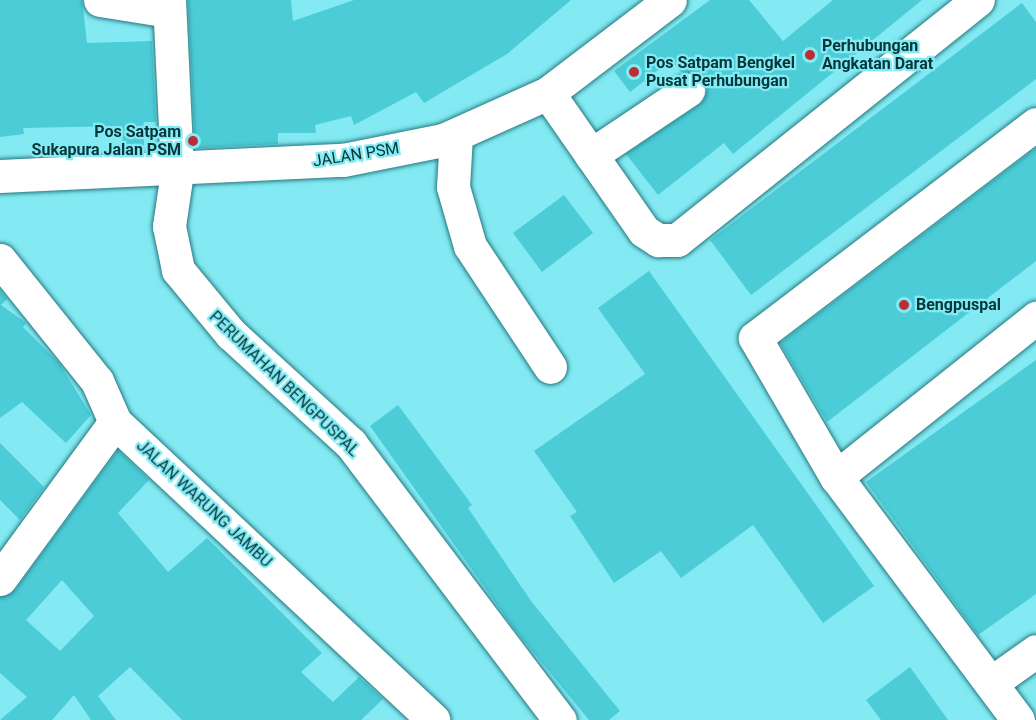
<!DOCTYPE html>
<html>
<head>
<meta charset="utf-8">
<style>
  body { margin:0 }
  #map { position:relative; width:1036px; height:720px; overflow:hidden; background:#83eaf3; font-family:Roboto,sans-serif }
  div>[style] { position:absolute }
  .building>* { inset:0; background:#4bccd6 }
  .roads { filter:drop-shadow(0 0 2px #25787f) drop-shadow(0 0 2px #25787f) }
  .minor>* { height:33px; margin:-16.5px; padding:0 16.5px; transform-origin:16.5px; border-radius:16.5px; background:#fff }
  .dots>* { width:16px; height:16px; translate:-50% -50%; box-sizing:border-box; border:3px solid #83eaf3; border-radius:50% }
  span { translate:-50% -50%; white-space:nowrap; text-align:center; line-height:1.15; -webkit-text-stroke:4.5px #83eaf3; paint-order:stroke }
  .poi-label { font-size:16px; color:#053639; font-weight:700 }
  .left { translate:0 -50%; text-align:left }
  .right { translate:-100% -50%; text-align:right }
  .street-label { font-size:16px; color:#053639 }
</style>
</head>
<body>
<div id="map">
  <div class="building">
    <div style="clip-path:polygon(0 0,82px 0,87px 43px,152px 41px,156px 122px,144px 122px,144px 150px,123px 152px,122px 126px,23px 128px,24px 134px,0 137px)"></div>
    <div style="clip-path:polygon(188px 0,291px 0,293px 21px,354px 0,571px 0,507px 54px,424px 103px,416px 92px,354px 125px,351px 116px,315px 125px,316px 133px,278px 133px,278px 144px,199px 148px,195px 147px)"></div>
    <div style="clip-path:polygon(710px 0,749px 0,783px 41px,833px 0,922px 0,733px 154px,724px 143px,658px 195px,626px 154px,699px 105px,707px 89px,704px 80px,696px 73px,682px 73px,671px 60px,630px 92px,614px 71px)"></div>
    <div style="clip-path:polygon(1022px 3px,1036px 22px,1036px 79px,751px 295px,710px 240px)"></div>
    <div style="clip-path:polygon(1036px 148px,1036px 261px,827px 422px,780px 343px)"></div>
    <div style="clip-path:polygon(564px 195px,593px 233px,542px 272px,513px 233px)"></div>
    <div style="clip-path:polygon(649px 271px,874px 586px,823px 623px,753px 525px,681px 578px,661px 551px,614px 583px,570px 516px,577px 512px,534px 451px,645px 374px,598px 308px)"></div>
    <div style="clip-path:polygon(0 290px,7px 299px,1px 305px,26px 323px,23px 327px,59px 363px,91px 415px,66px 443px,22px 402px,0 418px)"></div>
    <div style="clip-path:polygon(1036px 360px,1036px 594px,978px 635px,866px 482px)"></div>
    <div style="clip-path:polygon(398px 405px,472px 505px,468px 508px,531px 601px,620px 711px,609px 720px,589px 720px,515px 630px,370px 426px)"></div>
    <div style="clip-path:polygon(0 443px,44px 487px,20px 520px,0 500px)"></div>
    <div style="clip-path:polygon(evenodd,118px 450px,149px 480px,118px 513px,168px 572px,207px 538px,322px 653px,301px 672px,333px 702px,359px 677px,383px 699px,361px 720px,182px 720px,130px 667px,98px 696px,116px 720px,91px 720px,74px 695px,52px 720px,0 720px,27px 697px,0 673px,0 597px,15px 590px,118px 450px,62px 580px,94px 616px,60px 651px,26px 620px,62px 580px)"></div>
    <div style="clip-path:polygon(910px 667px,948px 720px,881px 720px,866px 700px)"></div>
  </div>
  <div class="roads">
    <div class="minor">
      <div style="left:100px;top:0;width:70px;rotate:9.1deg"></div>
      <div style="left:169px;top:0;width:172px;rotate:87.3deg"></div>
      <div style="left:177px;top:172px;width:55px;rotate:98.4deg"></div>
      <div style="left:169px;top:226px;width:45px;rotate:78.4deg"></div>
      <div style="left:178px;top:270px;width:83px;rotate:50.4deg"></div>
      <div style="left:231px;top:334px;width:163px;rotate:42.5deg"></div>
      <div style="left:351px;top:444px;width:346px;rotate:52.9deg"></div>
      <div style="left:548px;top:93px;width:168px;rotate:55.2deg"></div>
      <div style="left:644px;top:231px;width:17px;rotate:33deg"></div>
      <div style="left:658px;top:240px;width:19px"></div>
      <div style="left:677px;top:240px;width:385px;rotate:-38.6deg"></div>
      <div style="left:456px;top:135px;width:52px;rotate:93.3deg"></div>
      <div style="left:453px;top:187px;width:61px;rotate:73.9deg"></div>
      <div style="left:470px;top:246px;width:145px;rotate:56.5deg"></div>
      <div style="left:591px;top:155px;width:117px;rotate:-33.8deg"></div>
      <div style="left:0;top:176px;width:343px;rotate:-2.7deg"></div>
      <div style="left:343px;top:160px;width:102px;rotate:-11.3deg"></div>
      <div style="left:443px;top:140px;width:115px;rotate:-24.1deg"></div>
      <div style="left:548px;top:93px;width:153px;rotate:-37.3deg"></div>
      <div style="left:0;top:260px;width:155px;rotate:51.3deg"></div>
      <div style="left:97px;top:381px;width:45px;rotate:66.3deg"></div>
      <div style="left:115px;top:422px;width:436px;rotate:43.1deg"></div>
      <div style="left:836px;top:477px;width:256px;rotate:-38.5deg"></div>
      <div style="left:0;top:579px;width:195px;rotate:-53.8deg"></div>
      <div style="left:991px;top:683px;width:55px;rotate:-35.4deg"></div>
      <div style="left:1018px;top:720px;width:304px;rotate:-126.8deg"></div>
      <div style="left:836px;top:477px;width:161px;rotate:-120.2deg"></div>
      <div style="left:755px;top:338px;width:353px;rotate:-37.3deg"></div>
    </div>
  </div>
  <div class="dots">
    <div style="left:810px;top:55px;background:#bd2d37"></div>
    <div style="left:634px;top:72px;background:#bd2d37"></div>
    <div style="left:193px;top:141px;background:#bd2d37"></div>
    <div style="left:904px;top:305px;background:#bd2d37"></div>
  </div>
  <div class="poi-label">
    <span class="left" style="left:822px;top:55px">Perhubungan<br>Angkatan Darat</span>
    <span class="left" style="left:646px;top:72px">Pos Satpam Bengkel<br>Pusat Perhubungan</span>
    <span class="right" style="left:181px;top:141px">Pos Satpam<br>Sukapura Jalan PSM</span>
    <span class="left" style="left:916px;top:305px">Bengpuspal</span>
  </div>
  <div class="street-label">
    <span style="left:356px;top:155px;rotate:-9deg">JALAN PSM</span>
    <span style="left:284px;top:384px;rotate:44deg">PERUMAHAN BENGPUSPAL</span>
    <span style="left:204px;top:504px;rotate:43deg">JALAN WARUNG JAMBU</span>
  </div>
</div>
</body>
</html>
